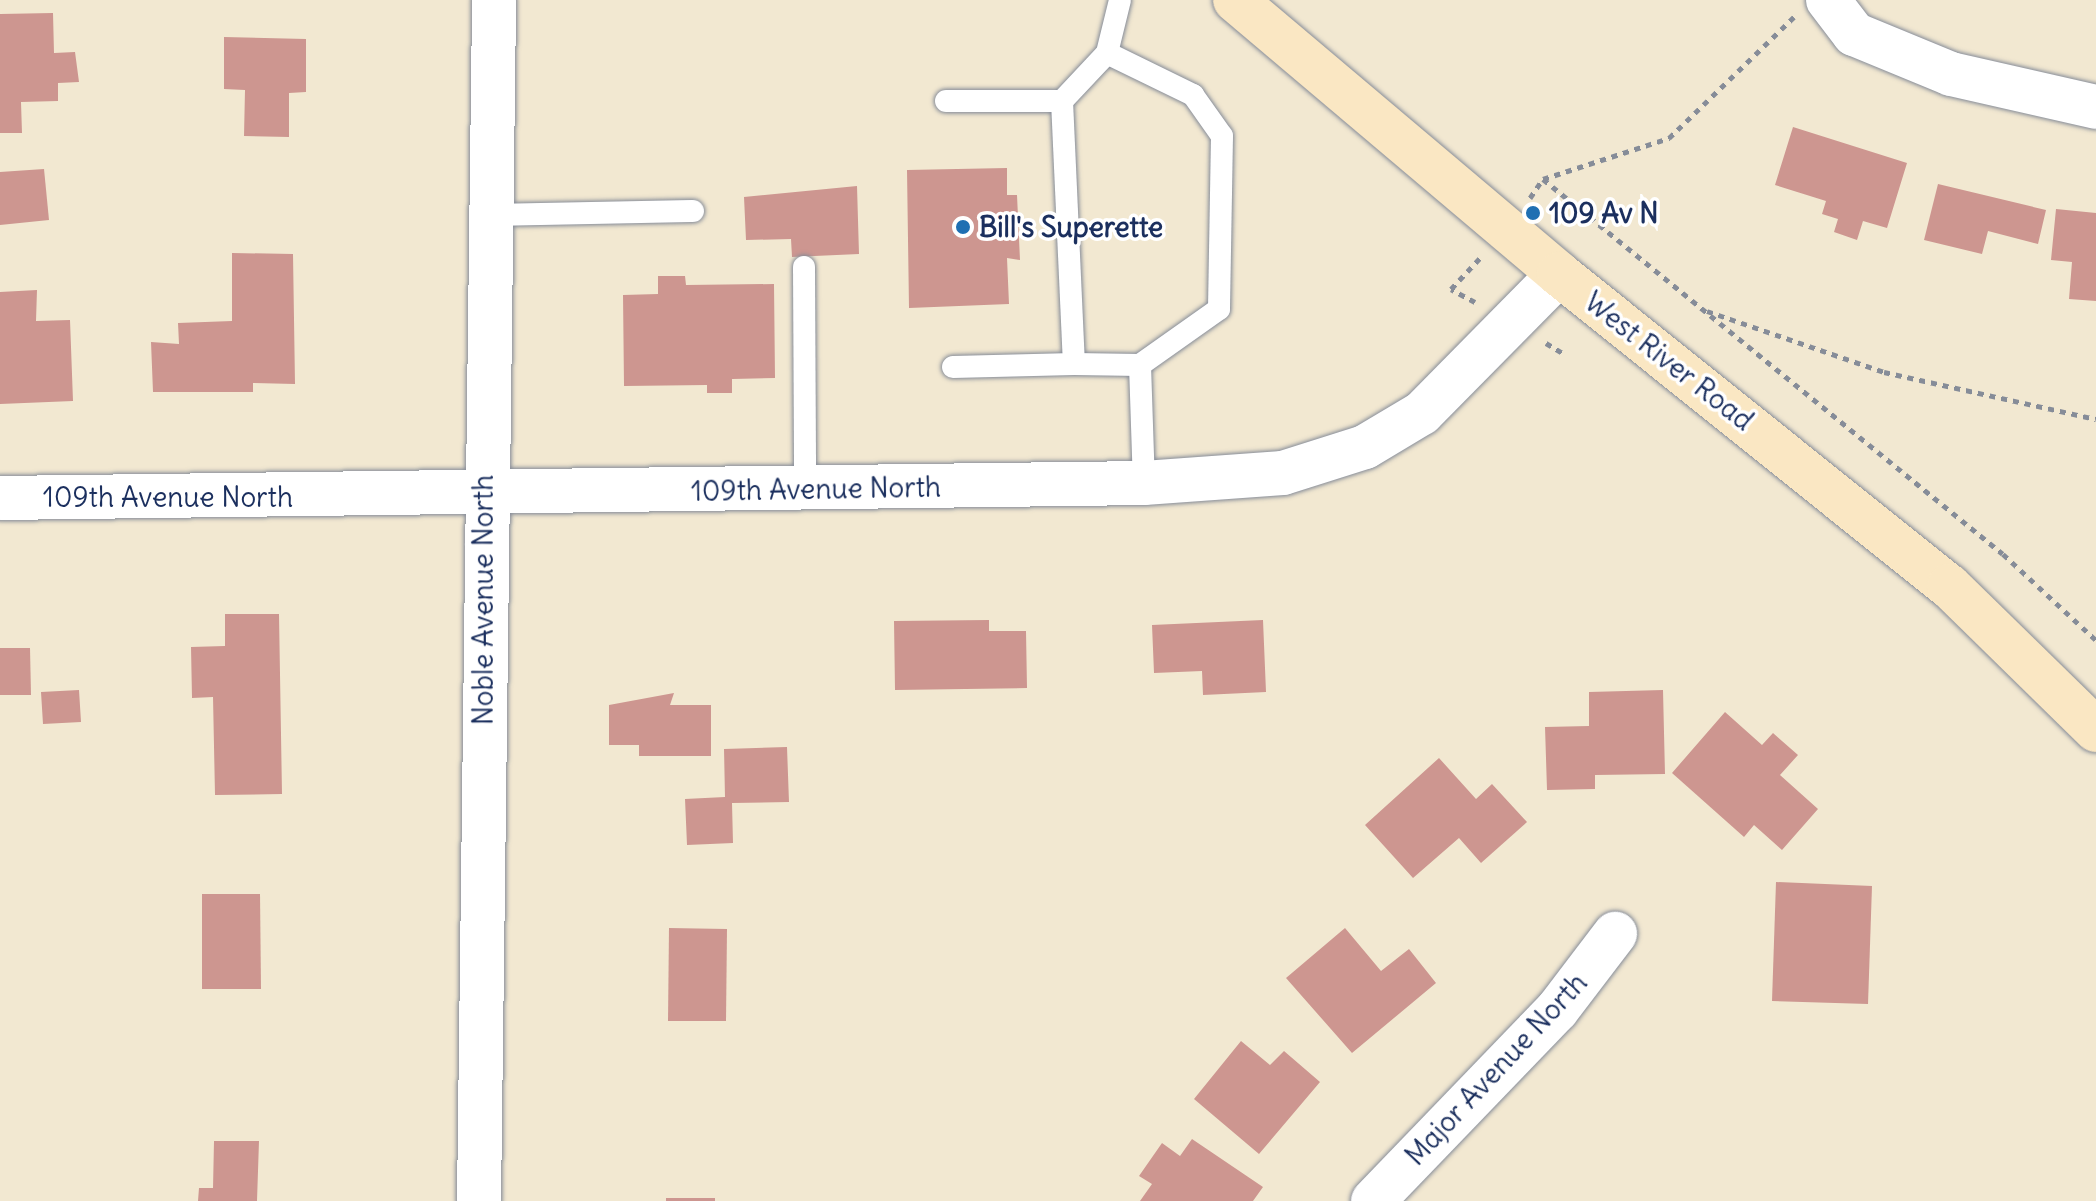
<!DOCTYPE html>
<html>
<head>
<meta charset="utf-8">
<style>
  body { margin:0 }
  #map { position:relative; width:2096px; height:1201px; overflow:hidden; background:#f2e8d1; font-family:Delius,sans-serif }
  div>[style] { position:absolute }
  .building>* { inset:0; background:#cd9690 }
  .path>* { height:5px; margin-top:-2.5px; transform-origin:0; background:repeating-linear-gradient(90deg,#868c98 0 6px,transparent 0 12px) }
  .roads { filter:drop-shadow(0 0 2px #868c98) drop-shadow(0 0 2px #868c98) }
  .service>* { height:22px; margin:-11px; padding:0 11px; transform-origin:11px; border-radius:11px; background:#fff }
  .minor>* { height:44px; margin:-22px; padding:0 22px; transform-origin:22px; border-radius:22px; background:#fff }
  .tertiary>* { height:44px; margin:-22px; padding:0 22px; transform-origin:22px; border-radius:22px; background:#fff }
  .secondary>* { height:44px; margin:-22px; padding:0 22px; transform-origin:22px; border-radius:22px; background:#fae7c3 }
  .dots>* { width:22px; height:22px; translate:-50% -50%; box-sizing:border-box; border:4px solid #fff; border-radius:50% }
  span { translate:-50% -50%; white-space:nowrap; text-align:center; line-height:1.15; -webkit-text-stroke:7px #fff; paint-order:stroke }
  .poi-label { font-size:28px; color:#1b2f5e; font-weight:700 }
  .left { translate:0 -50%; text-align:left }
  .street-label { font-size:28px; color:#1b2f5e }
</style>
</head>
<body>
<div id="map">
  <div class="building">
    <div style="clip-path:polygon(53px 13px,54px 53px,75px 52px,79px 82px,58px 83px,58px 101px,21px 102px,22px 133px,0 133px,0 14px)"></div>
    <div style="clip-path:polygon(224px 37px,306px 39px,306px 92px,289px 93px,289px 137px,244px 136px,245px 90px,224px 89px)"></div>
    <div style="clip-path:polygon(1793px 127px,1907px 163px,1887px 228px,1863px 221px,1857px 240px,1834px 232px,1838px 219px,1822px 214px,1826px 201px,1775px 185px)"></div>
    <div style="clip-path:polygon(1007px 168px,1007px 195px,1017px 195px,1020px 260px,1007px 258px,1009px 304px,909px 308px,907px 170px)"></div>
    <div style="clip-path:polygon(44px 169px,49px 220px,0 225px,0 172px)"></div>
    <div style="clip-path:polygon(1938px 184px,2046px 210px,2038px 244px,1988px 231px,1982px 254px,1924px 240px)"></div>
    <div style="clip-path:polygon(857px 186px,859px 254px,792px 257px,791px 239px,746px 240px,744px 197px)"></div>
    <div style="clip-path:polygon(2056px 209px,2096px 213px,2096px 301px,2069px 299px,2072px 262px,2051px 260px)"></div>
    <div style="clip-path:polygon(232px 253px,293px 254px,295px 384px,253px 383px,253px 392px,153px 392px,151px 342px,179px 344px,178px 323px,232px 321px)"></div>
    <div style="clip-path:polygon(658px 276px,685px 276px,686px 285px,774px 284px,775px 378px,732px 379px,732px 393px,707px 393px,707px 385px,624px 386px,623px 295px,658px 294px)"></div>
    <div style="clip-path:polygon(37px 290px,36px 321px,70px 320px,73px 401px,0 404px,0 292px)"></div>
    <div style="clip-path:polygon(225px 614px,279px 614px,282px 794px,215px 795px,213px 697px,192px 698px,191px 647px,225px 646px)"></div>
    <div style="clip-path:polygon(989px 620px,989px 631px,1026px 631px,1027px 688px,895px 690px,894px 621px)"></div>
    <div style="clip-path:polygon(1263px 620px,1266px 692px,1203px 695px,1202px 671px,1154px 673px,1152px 625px)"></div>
    <div style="clip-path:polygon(0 648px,30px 648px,31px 695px,0 695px)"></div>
    <div style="clip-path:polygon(79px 690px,81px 722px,43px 724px,41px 692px)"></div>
    <div style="clip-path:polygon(1663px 690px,1665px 774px,1595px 775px,1595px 789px,1547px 790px,1545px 727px,1589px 726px,1589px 692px)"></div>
    <div style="clip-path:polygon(674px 693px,670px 705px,711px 705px,711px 756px,639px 756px,639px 745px,609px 745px,609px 705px)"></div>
    <div style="clip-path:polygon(1725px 712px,1762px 745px,1773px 733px,1798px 755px,1780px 775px,1818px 809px,1782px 850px,1754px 825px,1744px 837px,1672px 773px)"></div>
    <div style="clip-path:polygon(787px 747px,789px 802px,732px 803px,733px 843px,687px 845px,685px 799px,725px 797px,724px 749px)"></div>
    <div style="clip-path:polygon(1439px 758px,1476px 799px,1492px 784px,1527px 822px,1481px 863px,1459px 838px,1413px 878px,1365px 825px)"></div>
    <div style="clip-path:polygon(1776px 882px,1872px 886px,1868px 1004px,1772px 1001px)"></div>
    <div style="clip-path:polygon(202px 894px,260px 894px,261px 989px,202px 989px)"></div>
    <div style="clip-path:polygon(669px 928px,727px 929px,726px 1021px,668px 1021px)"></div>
    <div style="clip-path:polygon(1345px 928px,1381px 971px,1409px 949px,1436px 983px,1352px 1053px,1286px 978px)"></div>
    <div style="clip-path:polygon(1241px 1041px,1270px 1065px,1284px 1051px,1320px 1082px,1259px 1154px,1194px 1099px)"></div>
    <div style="clip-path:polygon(1192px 1139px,1263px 1187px,1253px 1201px,1140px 1201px,1152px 1184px,1139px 1176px,1162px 1143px,1180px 1156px)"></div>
    <div style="clip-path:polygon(214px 1141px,259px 1141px,257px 1201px,198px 1201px,199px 1188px,213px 1188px)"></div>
    <div style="clip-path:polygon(666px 1198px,715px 1198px,715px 1201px,666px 1201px)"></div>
  </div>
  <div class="path">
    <div style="left:1543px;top:179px;width:593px;rotate:39.19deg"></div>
    <div style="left:2003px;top:554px;width:127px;rotate:42.8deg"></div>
    <div style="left:1530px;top:198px;width:23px;rotate:-56deg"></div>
    <div style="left:1543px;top:179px;width:133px;rotate:-18deg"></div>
    <div style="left:1669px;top:138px;width:174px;rotate:-44.1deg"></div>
    <div style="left:1475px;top:302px;width:27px;rotate:-152deg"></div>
    <div style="left:1451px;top:289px;width:42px;rotate:-46.9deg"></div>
    <div style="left:1707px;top:311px;width:187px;rotate:19deg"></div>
    <div style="left:1884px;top:372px;width:217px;rotate:12.5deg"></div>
    <div style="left:1546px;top:343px;width:23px;rotate:31deg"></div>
  </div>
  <div class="roads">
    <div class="service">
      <div style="left:1120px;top:0;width:55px;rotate:103.8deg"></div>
      <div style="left:1107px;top:53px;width:96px;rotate:26deg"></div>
      <div style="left:1193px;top:95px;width:50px;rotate:54.7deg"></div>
      <div style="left:1222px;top:136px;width:173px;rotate:91deg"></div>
      <div style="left:1219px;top:309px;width:97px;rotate:144.7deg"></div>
      <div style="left:1140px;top:365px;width:118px;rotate:88.1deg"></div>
      <div style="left:946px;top:101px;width:116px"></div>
      <div style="left:1062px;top:101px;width:66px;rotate:-46.8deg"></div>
      <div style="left:1062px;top:101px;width:263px;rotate:87.4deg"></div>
      <div style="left:1074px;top:364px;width:66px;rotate:0.9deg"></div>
      <div style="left:489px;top:215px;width:204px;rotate:-1.1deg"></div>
      <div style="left:804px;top:267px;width:222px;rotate:89.7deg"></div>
      <div style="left:953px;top:367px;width:121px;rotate:-1.4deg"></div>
    </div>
    <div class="minor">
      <div style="left:1828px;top:0;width:43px;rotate:52.6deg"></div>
      <div style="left:1854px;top:34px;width:105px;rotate:22.4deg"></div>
      <div style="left:1951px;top:74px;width:149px;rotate:12.8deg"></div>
      <div style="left:479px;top:1201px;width:1201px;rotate:-89.28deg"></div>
      <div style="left:1373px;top:1201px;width:265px;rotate:-46.1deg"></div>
      <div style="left:1557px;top:1010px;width:96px;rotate:-52.7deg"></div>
    </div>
    <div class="tertiary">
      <div style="left:0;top:498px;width:1144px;rotate:-0.75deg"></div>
      <div style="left:1144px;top:483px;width:139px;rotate:-4.1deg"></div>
      <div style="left:1283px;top:473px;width:86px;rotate:-17.6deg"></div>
      <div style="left:1365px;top:447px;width:66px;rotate:-30.8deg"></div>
      <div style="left:1422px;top:413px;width:195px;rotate:-45.4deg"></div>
    </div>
    <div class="secondary">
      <div style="left:1235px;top:0;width:424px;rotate:40.2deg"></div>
      <div style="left:1559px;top:274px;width:499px;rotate:38.7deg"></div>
      <div style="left:1949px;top:586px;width:206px;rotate:44.4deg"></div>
    </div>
  </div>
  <div class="dots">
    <div style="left:1533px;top:213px;background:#1f6fb2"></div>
    <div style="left:963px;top:227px;background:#1f6fb2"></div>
  </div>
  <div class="poi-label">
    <span class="left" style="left:1549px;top:213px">109 Av N</span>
    <span class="left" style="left:979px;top:227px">Bill's Superette</span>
  </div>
  <div class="street-label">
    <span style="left:1669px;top:361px;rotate:38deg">West River Road</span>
    <span style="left:816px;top:489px;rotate:-1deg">109th Avenue North</span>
    <span style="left:168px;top:497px">109th Avenue North</span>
    <span style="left:483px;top:600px;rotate:-90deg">Noble Avenue North</span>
    <span style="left:1496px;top:1069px;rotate:-47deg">Major Avenue North</span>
  </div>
</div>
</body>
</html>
